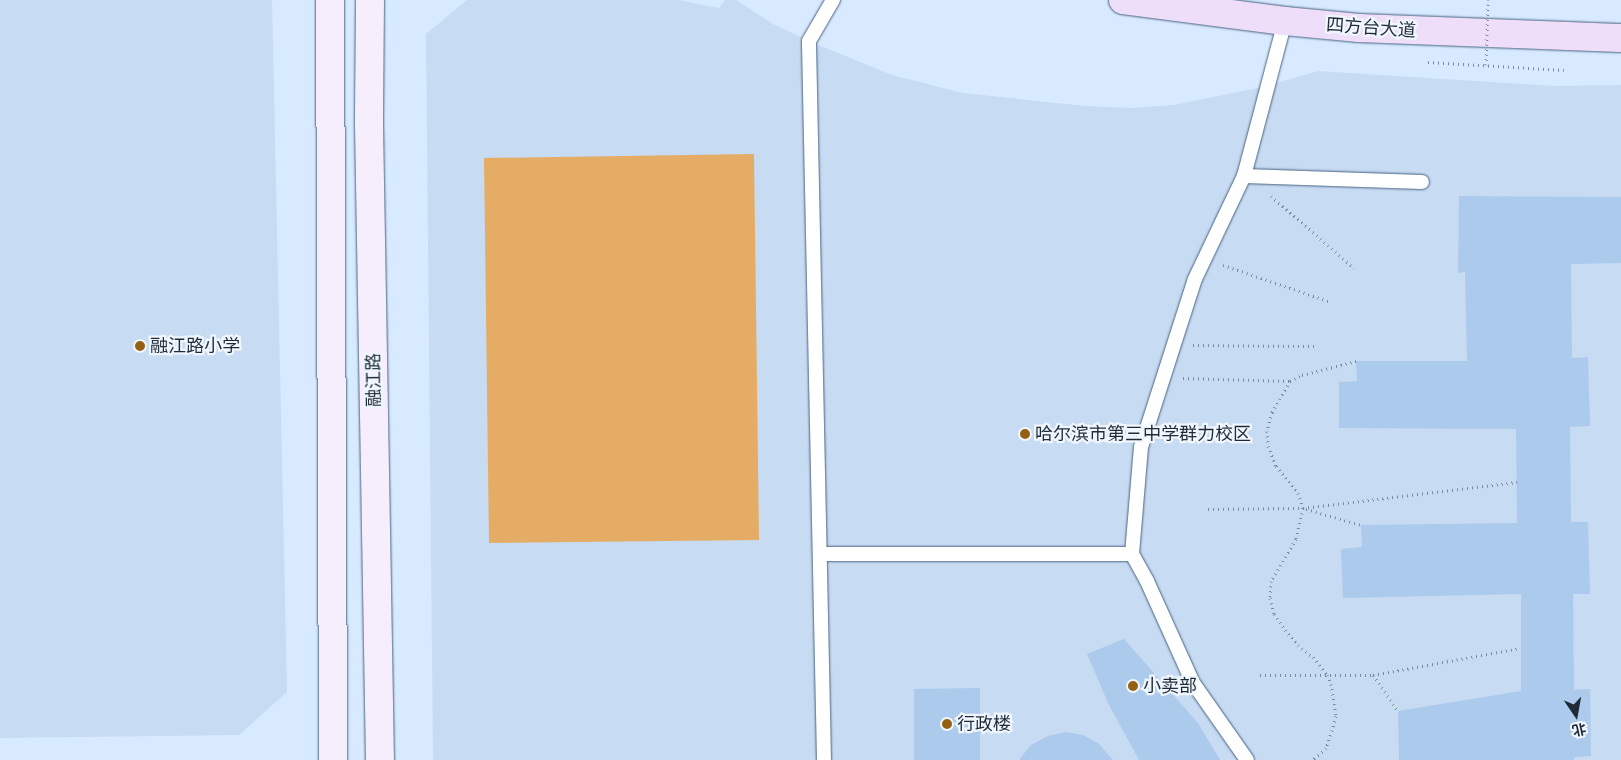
<!DOCTYPE html>
<html>
<head>
<meta charset="utf-8">
<style>
  body { margin:0 }
  #map { position:relative; width:1621px; height:760px; overflow:hidden; background:#d8eaff; font-family:Jost,"Noto Sans SC",sans-serif }
  div>[style] { position:absolute }
  .built>* { inset:0; background:#c7dbf3 }
  .green>* { inset:0; background:#e4ac65 }
  .building>* { inset:0; background:#accaeb }
  .path>* { height:3px; margin-top:-1.5px; transform-origin:0; background:repeating-linear-gradient(90deg,#7c8b9c 0 1px,transparent 0 5px) }
  .roads { filter:drop-shadow(0 0 1px #486380) drop-shadow(0 0 1px #486380) }
  .lane>* { height:14px; margin:-7px; padding:0 7px; transform-origin:7px; border-radius:7px; background:#fff }
  .secondary>* { height:28px; margin:-14px; padding:0 14px; transform-origin:14px; border-radius:14px; background:#f6eefc }
  .primary>* { height:28px; margin:-14px; padding:0 14px; transform-origin:14px; border-radius:14px; background:#eedef9 }
  .path-bridge>* { height:3px; margin-top:-1.5px; transform-origin:0; background:repeating-linear-gradient(90deg,#7c8b9c 0 1px,transparent 0 5px) }
  .dots>* { width:14px; height:14px; translate:-50% -50%; box-sizing:border-box; border:2px solid #f0f6fd; border-radius:50% }
  span { translate:-50% -50%; white-space:nowrap; text-align:center; line-height:1.15; -webkit-text-stroke:4.5px #f0f6fd; paint-order:stroke }
  .street-label { font-size:18px; color:#1f2a37 }
  .poi-label { font-size:18px; color:#1f2a37 }
  .left { translate:0 -50%; text-align:left }
  .north { position:absolute; left:1551px; top:690px; width:50px; height:50px; -webkit-text-stroke:4px #f0f6fd; paint-order:stroke; rotate:168deg; font-size:14px; font-weight:700; line-height:20px; text-align:center; color:#1f2a37 }
  .north::after { content:''; display:block; margin:auto; width:18px; height:22px; background:#1f2a37; clip-path:polygon(50% 0,100% 100%,50% 72%,0 100%) }
</style>
</head>
<body>
<div id="map">
  <div class="built">
    <div style="clip-path:polygon(0 0,272px 0,287px 692px,239px 735px,0 738px)"></div>
    <div style="clip-path:polygon(467px 0,678px 0,719px 8px,725px 0,736px 0,773px 24px,809px 41px,892px 75px,963px 93px,1085px 106px,1133px 108px,1174px 105px,1267px 86px,1318px 71px,1555px 86px,1621px 85px,1621px 760px,433px 760px,426px 34px)"></div>
  </div>
  <div class="green">
    <div style="clip-path:polygon(754px 154px,759px 540px,489px 543px,484px 158px)"></div>
  </div>
  <div class="building">
    <div style="clip-path:polygon(1459px 196px,1621px 197px,1621px 263px,1571px 264px,1572px 358px,1588px 357px,1590px 426px,1570px 427px,1571px 522px,1588px 522px,1590px 594px,1573px 594px,1574px 690px,1590px 689px,1591px 756px,1574px 757px,1574px 760px,1399px 760px,1398px 711px,1521px 691px,1521px 594px,1343px 598px,1341px 549px,1362px 547px,1361px 525px,1517px 523px,1516px 429px,1339px 428px,1339px 382px,1357px 381px,1356px 361px,1467px 361px,1465px 272px,1458px 273px)"></div>
    <div style="clip-path:polygon(1124px 639px,1198px 723px,1220px 760px,1139px 760px,1109px 705px,1087px 654px)"></div>
    <div style="clip-path:polygon(980px 688px,980px 760px,914px 760px,914px 689px)"></div>
    <div style="clip-path:polygon(1066px 732px,1083px 735px,1098px 743px,1113px 760px,1019px 760px,1031px 745px,1048px 736px)"></div>
  </div>
  <div class="path">
    <div style="left:1428px;top:62px;width:136px;rotate:3.4deg"></div>
    <div style="left:1271px;top:196px;width:110px;rotate:40.9deg"></div>
    <div style="left:1223px;top:265px;width:114px;rotate:18.9deg"></div>
    <div style="left:1193px;top:345px;width:122px;rotate:0.5deg"></div>
    <div style="left:1183px;top:378px;width:107px;rotate:1.6deg"></div>
    <div style="left:1290px;top:381px;width:13px;rotate:-27deg"></div>
    <div style="left:1302px;top:375px;width:56px;rotate:-14.5deg"></div>
    <div style="left:1290px;top:381px;width:36px;rotate:120deg"></div>
    <div style="left:1272px;top:412px;width:20px;rotate:105deg"></div>
    <div style="left:1267px;top:431px;width:15px;rotate:86deg"></div>
    <div style="left:1268px;top:446px;width:22px;rotate:68deg"></div>
    <div style="left:1276px;top:466px;width:35px;rotate:51deg"></div>
    <div style="left:1298px;top:493px;width:16px;rotate:72deg"></div>
    <div style="left:1303px;top:508px;width:32px;rotate:103deg"></div>
    <div style="left:1296px;top:539px;width:49px;rotate:120.8deg"></div>
    <div style="left:1271px;top:581px;width:17px;rotate:93deg"></div>
    <div style="left:1270px;top:598px;width:16px;rotate:76deg"></div>
    <div style="left:1274px;top:614px;width:19px;rotate:55deg"></div>
    <div style="left:1285px;top:630px;width:20px;rotate:49deg"></div>
    <div style="left:1298px;top:645px;width:19px;rotate:39deg"></div>
    <div style="left:1313px;top:657px;width:23px;rotate:52deg"></div>
    <div style="left:1327px;top:675px;width:10px;rotate:66deg"></div>
    <div style="left:1331px;top:684px;width:32px;rotate:81deg"></div>
    <div style="left:1336px;top:716px;width:15px;rotate:106deg"></div>
    <div style="left:1332px;top:730px;width:19px;rotate:108deg"></div>
    <div style="left:1326px;top:748px;width:18px;rotate:139deg"></div>
    <div style="left:1208px;top:509px;width:95px;rotate:-0.6deg"></div>
    <div style="left:1303px;top:508px;width:216px;rotate:-6.9deg"></div>
    <div style="left:1306px;top:509px;width:57px;rotate:16.2deg"></div>
    <div style="left:1260px;top:675px;width:113px"></div>
    <div style="left:1373px;top:675px;width:149px;rotate:-10.4deg"></div>
    <div style="left:1373px;top:675px;width:44px;rotate:55.2deg"></div>
  </div>
  <div class="roads">
    <div class="lane">
      <div style="left:1244px;top:176px;width:178px;rotate:1.9deg"></div>
      <div style="left:820px;top:554px;width:312px"></div>
      <div style="left:824px;top:760px;width:719px;rotate:-91.2deg"></div>
      <div style="left:809px;top:41px;width:48px;rotate:-59.7deg"></div>
      <div style="left:1247px;top:760px;width:94px;rotate:-125deg"></div>
      <div style="left:1193px;top:683px;width:112px;rotate:-114.3deg"></div>
      <div style="left:1147px;top:581px;width:31px;rotate:-119deg"></div>
      <div style="left:1132px;top:554px;width:107px;rotate:-85.2deg"></div>
      <div style="left:1141px;top:447px;width:176px;rotate:-72.2deg"></div>
      <div style="left:1195px;top:279px;width:114px;rotate:-64.6deg"></div>
      <div style="left:1244px;top:176px;width:160px;rotate:-75.2deg"></div>
    </div>
    <div class="secondary">
      <div style="left:330px;top:0;width:760px;rotate:89.77deg"></div>
      <div style="left:370px;top:0;width:125px;rotate:90.5deg"></div>
      <div style="left:369px;top:125px;width:635px;rotate:89.01deg"></div>
    </div>
    <div class="primary">
      <div style="left:1123px;top:0;width:163px;rotate:7.4deg"></div>
      <div style="left:1285px;top:21px;width:74px;rotate:5.4deg"></div>
      <div style="left:1359px;top:28px;width:262px;rotate:2.2deg"></div>
    </div>
  </div>
  <div class="path-bridge">
    <div style="left:1486px;top:65px;width:65px;rotate:-88.2deg"></div>
  </div>
  <div class="dots">
    <div style="left:140px;top:346px;background:#946114"></div>
    <div style="left:1025px;top:434px;background:#946114"></div>
    <div style="left:1133px;top:686px;background:#946114"></div>
    <div style="left:947px;top:724px;background:#946114"></div>
  </div>
  <div class="street-label">
    <span style="left:1371px;top:28px;rotate:4deg">四方台大道</span>
    <span style="left:374px;top:380px;rotate:-91deg">融江路</span>
  </div>
  <div class="poi-label">
    <span class="left" style="left:150px;top:346px">融江路小学</span>
    <span class="left" style="left:1035px;top:434px">哈尔滨市第三中学群力校区</span>
    <span class="left" style="left:1143px;top:686px">小卖部</span>
    <span class="left" style="left:957px;top:724px">行政楼</span>
  </div>
  <div class="north">北</div>
</div>
</body>
</html>
